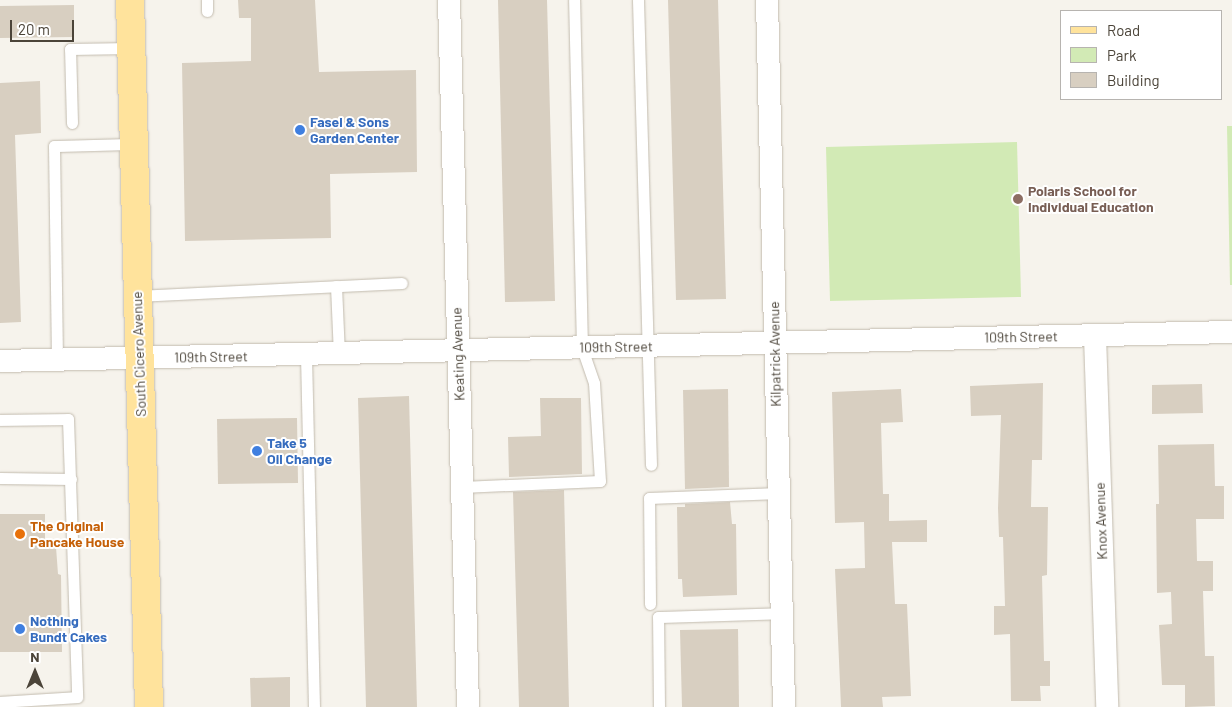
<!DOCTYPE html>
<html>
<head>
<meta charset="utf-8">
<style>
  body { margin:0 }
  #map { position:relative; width:1232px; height:707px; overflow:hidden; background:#f6f3ec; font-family:Barlow,sans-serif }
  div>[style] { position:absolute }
  .green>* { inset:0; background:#d2eab5 }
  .building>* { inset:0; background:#d8cfc1 }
  .roads { filter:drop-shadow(0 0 1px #c2bbae) drop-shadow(0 0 1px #c2bbae) }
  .service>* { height:11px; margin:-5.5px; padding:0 5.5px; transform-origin:5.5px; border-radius:5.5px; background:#fff }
  .minor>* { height:22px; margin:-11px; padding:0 11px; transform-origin:11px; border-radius:11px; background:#fff }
  .primary>* { height:28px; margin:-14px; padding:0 14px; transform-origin:14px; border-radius:14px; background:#ffe39c }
  .dots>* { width:14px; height:14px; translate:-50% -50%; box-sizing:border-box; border:2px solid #fff; border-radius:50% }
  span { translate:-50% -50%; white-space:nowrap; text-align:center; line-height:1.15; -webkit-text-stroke:4px #fff; paint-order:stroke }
  .shop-label { font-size:14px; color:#366cbe; font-weight:700 }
  .left { translate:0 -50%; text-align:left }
  .education-label { font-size:14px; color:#785e54; font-weight:700 }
  .street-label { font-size:14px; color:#4b4439 }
  .food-label { font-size:14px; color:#c56008; font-weight:700 }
  .legend { position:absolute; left:1060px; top:10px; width:162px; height:90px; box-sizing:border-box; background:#fff; border:1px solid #b7b4b0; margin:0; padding:6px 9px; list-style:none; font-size:15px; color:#4b4439 }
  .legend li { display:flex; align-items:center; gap:10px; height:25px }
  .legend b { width:25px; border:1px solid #b7b4b0 }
  .north { position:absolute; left:10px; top:647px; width:50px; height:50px; -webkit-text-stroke:4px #fff; paint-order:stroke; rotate:0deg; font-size:14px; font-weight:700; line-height:20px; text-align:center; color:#4b4439 }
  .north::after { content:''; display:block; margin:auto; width:18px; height:22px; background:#4b4439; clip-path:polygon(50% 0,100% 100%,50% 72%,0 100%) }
  .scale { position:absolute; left:10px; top:20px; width:64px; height:22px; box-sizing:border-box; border:2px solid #4b4439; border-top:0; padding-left:6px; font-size:15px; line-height:18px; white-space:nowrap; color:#4b4439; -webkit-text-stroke:4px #fff; paint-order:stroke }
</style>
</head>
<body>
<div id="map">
  <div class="green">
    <div style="clip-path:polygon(1227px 126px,1232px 126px,1232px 285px,1230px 285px)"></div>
    <div style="clip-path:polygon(1017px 142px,1021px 297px,830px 301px,826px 147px)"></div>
  </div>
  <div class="building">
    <div style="clip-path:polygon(238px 0,315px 0,319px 72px,416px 70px,417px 172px,330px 174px,331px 238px,185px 241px,182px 63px,251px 61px,251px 18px,239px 18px)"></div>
    <div style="clip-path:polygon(498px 0,547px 0,555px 301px,505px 302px)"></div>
    <div style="clip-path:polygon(668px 0,718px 0,726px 299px,676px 300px)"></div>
    <div style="clip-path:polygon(74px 5px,74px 37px,0 38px,0 6px)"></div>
    <div style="clip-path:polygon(40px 81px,41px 133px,15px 135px,21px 322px,0 323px,0 83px)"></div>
    <div style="clip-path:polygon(1043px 383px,1042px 460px,1032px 460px,1031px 507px,1048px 507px,1047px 575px,1042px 576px,1044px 661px,1050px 661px,1050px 686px,1040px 686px,1041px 701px,1011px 701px,1010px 634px,994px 635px,994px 606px,1005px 606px,1003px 537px,999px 537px,998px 508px,1001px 415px,971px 416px,970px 386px)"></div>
    <div style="clip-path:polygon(1202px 384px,1203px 413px,1152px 414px,1152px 385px)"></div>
    <div style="clip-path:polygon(728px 389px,729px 487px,685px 489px,683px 390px)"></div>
    <div style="clip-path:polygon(901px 389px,903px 422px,881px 423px,883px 494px,889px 494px,889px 521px,927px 520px,927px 542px,892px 542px,895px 604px,907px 604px,911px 696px,882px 697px,883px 707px,841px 707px,835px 569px,865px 568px,864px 522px,835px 523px,832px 392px)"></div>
    <div style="clip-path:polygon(409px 396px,417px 707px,366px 707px,358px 398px)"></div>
    <div style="clip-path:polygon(540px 398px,581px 398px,582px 474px,509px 477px,508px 437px,541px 436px)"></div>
    <div style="clip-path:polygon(297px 418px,298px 483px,218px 484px,217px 419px)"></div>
    <div style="clip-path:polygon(1214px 444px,1215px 486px,1224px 486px,1224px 519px,1196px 519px,1197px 561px,1213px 561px,1213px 591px,1203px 591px,1205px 656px,1214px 656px,1215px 706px,1185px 707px,1185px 685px,1162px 685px,1159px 625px,1172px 624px,1171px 592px,1157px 593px,1156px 504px,1159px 504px,1158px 445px)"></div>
    <div style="clip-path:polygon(564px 490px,569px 707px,519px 707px,513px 492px)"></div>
    <div style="clip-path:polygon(730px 502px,732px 524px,736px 524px,737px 595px,683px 597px,682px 579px,678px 579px,677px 507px,685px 507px,685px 504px)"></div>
    <div style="clip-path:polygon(0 514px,45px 514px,45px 547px,56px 547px,58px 574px,61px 575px,62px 652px,0 652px)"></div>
    <div style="clip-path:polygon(738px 629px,739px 707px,682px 707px,680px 630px)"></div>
    <div style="clip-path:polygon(290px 677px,290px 707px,251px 707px,250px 678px)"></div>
  </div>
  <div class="roads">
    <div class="service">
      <div style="left:207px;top:0;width:11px;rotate:90deg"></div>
      <div style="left:638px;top:0;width:465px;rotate:88.4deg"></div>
      <div style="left:72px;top:123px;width:74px;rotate:-91.5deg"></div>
      <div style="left:70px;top:49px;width:61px;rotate:-0.9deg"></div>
      <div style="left:336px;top:286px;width:68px;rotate:87.5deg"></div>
      <div style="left:137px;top:296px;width:265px;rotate:-2.8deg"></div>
      <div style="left:306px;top:355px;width:352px;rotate:88.7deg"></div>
      <div style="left:57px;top:360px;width:214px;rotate:-90.8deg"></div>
      <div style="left:54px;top:146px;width:79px;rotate:-1.5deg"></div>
      <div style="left:0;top:420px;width:68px;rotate:-0.8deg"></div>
      <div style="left:68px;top:419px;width:278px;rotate:88.1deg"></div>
      <div style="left:77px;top:697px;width:77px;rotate:176.3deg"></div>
      <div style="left:0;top:478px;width:71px;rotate:0.8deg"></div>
      <div style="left:462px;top:487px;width:138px;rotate:-2.5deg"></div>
      <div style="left:600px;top:481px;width:98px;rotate:-93.5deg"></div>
      <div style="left:594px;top:383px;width:37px;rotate:-109deg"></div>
      <div style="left:582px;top:348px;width:348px;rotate:-91.3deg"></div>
      <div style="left:650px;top:604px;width:106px;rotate:-90.5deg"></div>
      <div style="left:649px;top:498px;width:130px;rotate:-2.2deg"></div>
      <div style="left:659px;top:707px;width:90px;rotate:-90.6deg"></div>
      <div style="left:658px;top:617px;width:124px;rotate:-1.8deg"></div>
    </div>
    <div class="minor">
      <div style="left:449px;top:0;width:707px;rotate:88.46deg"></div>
      <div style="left:767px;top:0;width:707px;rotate:88.62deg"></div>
      <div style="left:1095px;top:336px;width:371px;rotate:88.1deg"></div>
      <div style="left:0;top:361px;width:1232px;rotate:-1.35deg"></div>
    </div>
    <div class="primary">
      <div style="left:130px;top:0;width:707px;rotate:88.46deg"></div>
    </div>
  </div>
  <div class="dots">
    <div style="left:300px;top:130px;background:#3f7fe0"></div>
    <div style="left:1018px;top:199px;background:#8d6e63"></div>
    <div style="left:257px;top:451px;background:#3f7fe0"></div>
    <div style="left:20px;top:534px;background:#e8710a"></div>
    <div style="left:20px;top:629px;background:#3f7fe0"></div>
  </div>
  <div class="shop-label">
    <span class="left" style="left:310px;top:130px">Fasel &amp; Sons<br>Garden Center</span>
    <span class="left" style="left:267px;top:451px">Take 5<br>Oil Change</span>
    <span class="left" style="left:30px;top:629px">Nothing<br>Bundt Cakes</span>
  </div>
  <div class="education-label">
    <span class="left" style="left:1028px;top:199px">Polaris School for<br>Individual Education</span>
  </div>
  <div class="street-label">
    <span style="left:1021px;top:337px;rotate:-1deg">109th Street</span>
    <span style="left:616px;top:347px;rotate:-1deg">109th Street</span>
    <span style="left:139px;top:354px;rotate:-92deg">South Cicero Avenue</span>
    <span style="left:458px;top:354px;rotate:-92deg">Keating Avenue</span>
    <span style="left:775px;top:354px;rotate:-91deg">Kilpatrick Avenue</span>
    <span style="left:211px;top:357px;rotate:-1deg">109th Street</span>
    <span style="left:1101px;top:521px;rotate:-92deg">Knox Avenue</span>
  </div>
  <div class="food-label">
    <span class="left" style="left:30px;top:534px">The Original<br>Pancake House</span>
  </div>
  <ul class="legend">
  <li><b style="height:6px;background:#ffe39c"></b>Road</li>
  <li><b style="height:14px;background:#d2eab5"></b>Park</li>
  <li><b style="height:14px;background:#d8cfc1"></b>Building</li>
  </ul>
  <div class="north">N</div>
  <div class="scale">20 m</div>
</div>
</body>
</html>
